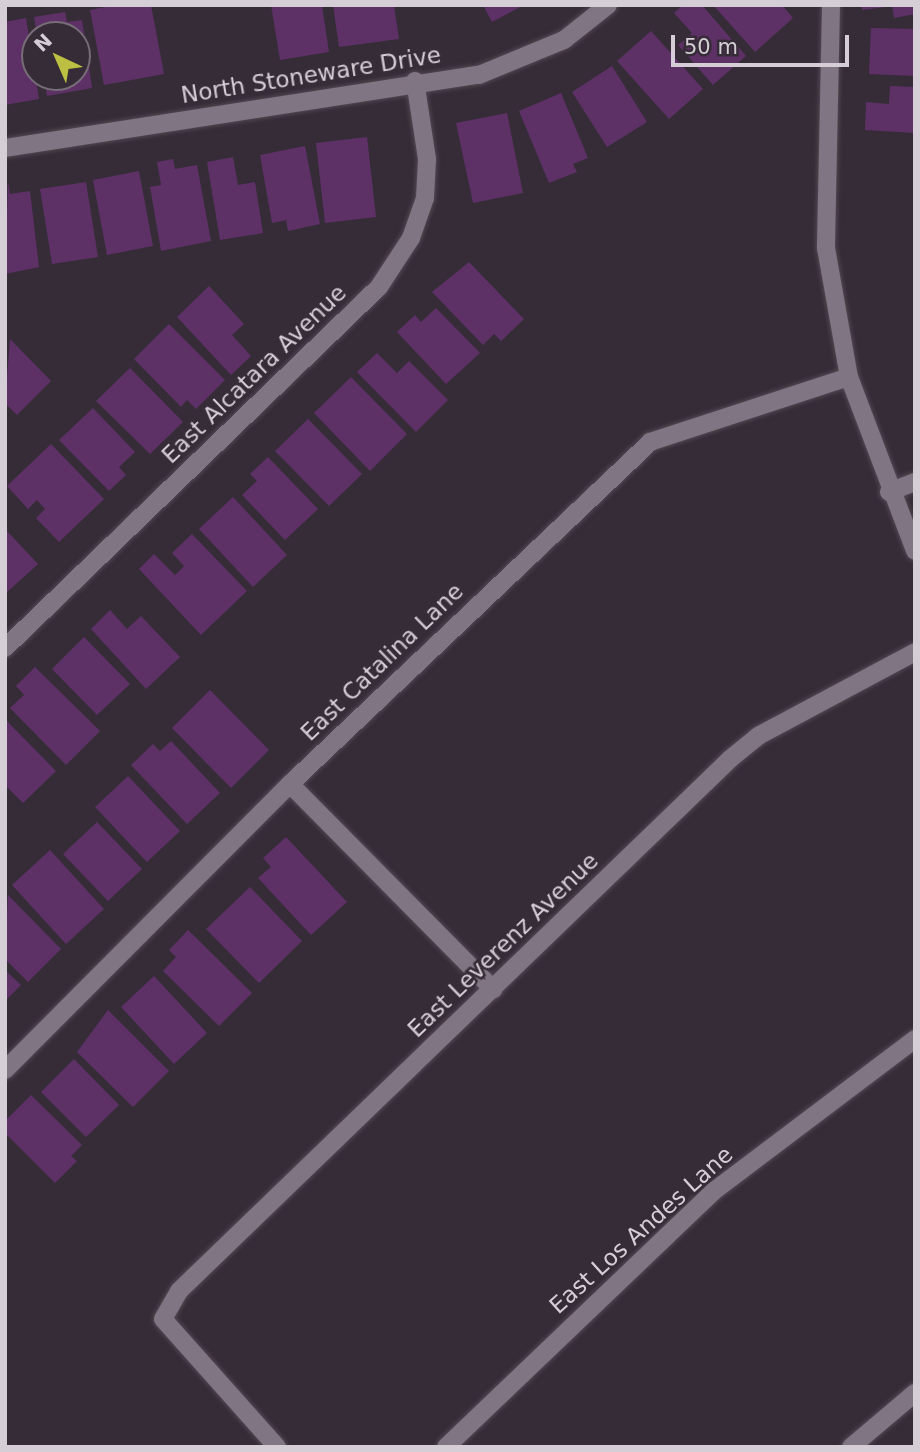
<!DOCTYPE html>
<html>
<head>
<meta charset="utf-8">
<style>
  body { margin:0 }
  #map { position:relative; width:920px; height:1452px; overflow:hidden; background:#362c38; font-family:"DejaVu Sans",sans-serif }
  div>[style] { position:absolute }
  .building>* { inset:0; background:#5d3166 }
  .roads { filter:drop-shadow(0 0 2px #514852) drop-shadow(0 0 2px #514852) }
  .minor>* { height:18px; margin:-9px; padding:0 9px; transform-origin:9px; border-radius:9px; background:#807582 }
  span { translate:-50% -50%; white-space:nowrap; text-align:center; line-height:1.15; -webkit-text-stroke:5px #362c38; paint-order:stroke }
  .street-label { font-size:23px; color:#d5ced6 }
  .frame { position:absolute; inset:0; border:7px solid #d5ced6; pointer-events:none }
  .north { position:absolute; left:21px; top:21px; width:70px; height:70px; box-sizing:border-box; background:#362c38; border:2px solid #766d77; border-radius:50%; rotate:316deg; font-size:19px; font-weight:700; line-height:28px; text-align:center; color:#d5ced6 }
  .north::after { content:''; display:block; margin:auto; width:24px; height:32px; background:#bdbf43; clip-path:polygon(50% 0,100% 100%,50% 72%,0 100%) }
  .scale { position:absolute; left:671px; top:35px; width:178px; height:32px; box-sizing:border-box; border:4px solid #d5ced6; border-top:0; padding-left:9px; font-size:21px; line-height:24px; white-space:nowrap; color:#d5ced6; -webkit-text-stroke:5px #362c38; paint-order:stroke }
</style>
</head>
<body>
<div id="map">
  <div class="building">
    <div style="clip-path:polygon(116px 5px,151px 5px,164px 74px,104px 85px,90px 10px)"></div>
    <div style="clip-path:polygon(271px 5px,322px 5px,329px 52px,280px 60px)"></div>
    <div style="clip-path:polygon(333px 5px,394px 5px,399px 39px,339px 47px)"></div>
    <div style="clip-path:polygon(483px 5px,524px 5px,492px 22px)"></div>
    <div style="clip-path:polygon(683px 5px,702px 5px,746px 56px,713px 85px,678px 45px,692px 33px,674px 13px)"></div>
    <div style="clip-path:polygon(713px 5px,782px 5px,793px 18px,755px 52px)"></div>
    <div style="clip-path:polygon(862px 5px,886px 5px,886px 7px,862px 10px)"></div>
    <div style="clip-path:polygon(892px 5px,915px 5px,915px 14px,894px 18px)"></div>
    <div style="clip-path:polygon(65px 12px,67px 22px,82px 20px,92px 88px,47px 96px,44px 77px,77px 77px,77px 35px,37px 35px,34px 17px)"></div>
    <div style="clip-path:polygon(26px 18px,39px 99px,5px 105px,5px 22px)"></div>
    <div style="clip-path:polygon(871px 28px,915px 29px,915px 76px,869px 74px)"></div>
    <div style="clip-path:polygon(651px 31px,703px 89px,669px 119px,617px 61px)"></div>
    <div style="clip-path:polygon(612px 66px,647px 122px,607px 147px,572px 92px)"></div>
    <div style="clip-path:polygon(890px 86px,915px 87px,915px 133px,865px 130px,866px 102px,889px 104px)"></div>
    <div style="clip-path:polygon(561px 93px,588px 158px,573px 164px,577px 172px,549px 183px,519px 111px)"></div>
    <div style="clip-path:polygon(507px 113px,523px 193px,473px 203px,456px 123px)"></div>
    <div style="clip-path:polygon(367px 137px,376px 217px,325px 223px,316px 143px)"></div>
    <div style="clip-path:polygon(305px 146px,320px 224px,288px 231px,286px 220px,272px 223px,260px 155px)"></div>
    <div style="clip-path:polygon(233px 157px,238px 185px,255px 182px,263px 233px,220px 240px,207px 162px)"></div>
    <div style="clip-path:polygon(173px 159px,175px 169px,197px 165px,211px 241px,161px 251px,150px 187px,161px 185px,157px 162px)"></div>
    <div style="clip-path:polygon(139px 171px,153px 246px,107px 255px,93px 180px)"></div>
    <div style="clip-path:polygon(8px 182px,10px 194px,30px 191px,39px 267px,5px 274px)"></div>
    <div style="clip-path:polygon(86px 182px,98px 257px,52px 264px,40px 189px)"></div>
    <div style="clip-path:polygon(469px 262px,524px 319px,501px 341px,494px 334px,483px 345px,432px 292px)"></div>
    <div style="clip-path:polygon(209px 286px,244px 324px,232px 335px,251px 356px,231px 375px,177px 317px)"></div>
    <div style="clip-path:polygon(436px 308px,480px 353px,446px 384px,397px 332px,415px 315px,421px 322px)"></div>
    <div style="clip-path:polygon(169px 324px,225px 380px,196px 409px,187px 400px,181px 407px,134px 359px)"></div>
    <div style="clip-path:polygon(10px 339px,51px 381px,17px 415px,5px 403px)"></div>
    <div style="clip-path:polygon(377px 353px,397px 373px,409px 361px,448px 400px,416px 432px,357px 372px)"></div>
    <div style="clip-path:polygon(130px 368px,183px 422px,150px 454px,96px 401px)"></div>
    <div style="clip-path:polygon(351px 377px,407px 434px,370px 471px,314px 413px)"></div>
    <div style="clip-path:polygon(93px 408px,135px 452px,119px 467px,126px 475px,109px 491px,59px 440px)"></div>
    <div style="clip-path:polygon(308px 419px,362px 474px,329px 506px,275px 451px)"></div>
    <div style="clip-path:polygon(51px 444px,104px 499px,59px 542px,36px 518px,45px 509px,37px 500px,28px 509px,7px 486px)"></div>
    <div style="clip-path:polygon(268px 457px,318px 509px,285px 540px,242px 495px,257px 481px,250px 474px)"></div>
    <div style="clip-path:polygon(233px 497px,287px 555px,253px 587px,199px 529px)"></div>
    <div style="clip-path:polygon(5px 529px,38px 564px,5px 594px)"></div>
    <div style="clip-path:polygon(192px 534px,247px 591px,201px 635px,139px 569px,154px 554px,175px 575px,184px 566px,172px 553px)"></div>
    <div style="clip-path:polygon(110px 610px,127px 629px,141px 616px,180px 657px,146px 689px,91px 629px)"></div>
    <div style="clip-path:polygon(84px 637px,130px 684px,97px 715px,52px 669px)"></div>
    <div style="clip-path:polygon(35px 667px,100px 731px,66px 765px,10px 708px,24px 695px,16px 686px)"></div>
    <div style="clip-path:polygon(210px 690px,269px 750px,231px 788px,172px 728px)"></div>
    <div style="clip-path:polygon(5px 719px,56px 771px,23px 803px,5px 785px)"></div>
    <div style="clip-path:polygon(171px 741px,220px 793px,187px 824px,131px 765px,153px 744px,160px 751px)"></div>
    <div style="clip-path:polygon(128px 776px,180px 831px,147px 862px,95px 807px)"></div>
    <div style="clip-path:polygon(97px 822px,142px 869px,108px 901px,63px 854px)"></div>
    <div style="clip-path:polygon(286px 837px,347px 902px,311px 935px,258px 878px,271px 867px,263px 858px)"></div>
    <div style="clip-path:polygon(50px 850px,104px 909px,66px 944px,12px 885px)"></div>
    <div style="clip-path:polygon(250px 887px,302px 941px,259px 983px,206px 929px)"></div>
    <div style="clip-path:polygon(8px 895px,61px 949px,28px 982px,5px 959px)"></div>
    <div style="clip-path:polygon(188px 930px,252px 993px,219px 1026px,163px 971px,176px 957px,169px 950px)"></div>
    <div style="clip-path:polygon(5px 970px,21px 985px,5px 1001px)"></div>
    <div style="clip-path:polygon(154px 976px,207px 1033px,174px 1064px,121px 1007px)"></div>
    <div style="clip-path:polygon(108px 1010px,169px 1071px,133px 1107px,77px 1052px)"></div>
    <div style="clip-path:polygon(74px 1059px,119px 1105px,86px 1137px,41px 1092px)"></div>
    <div style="clip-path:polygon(31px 1095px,82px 1145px,71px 1156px,77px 1161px,55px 1183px,5px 1133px,5px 1121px)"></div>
  </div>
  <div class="roads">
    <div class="minor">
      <div style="left:831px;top:5px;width:243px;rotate:91.2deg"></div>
      <div style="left:826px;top:248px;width:131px;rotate:79.9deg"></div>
      <div style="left:849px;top:377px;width:186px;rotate:69.2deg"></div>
      <div style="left:5px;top:148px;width:480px;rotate:-8.8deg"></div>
      <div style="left:479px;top:75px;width:92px;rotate:-22.4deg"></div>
      <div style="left:564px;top:40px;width:56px;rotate:-38.5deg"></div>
      <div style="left:889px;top:492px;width:28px;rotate:-21deg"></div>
      <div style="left:5px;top:648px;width:520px;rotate:-43.99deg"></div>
      <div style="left:379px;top:287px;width:59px;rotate:-56.9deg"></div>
      <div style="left:411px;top:238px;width:42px;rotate:-70.7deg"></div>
      <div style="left:425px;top:198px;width:39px;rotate:-87deg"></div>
      <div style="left:427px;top:159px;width:79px;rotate:-98.7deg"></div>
      <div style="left:290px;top:784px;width:289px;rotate:45.3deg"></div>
      <div style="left:5px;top:1070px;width:404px;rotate:-45.1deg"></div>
      <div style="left:290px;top:784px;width:497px;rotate:-43.5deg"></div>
      <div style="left:650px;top:442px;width:209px;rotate:-18.1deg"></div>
      <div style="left:277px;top:1447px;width:171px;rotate:-131.7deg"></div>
      <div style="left:163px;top:1319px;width:32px;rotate:-60deg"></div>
      <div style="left:179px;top:1291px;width:766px;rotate:-43.99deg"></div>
      <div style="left:730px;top:759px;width:36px;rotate:-39deg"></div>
      <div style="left:758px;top:736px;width:178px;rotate:-28.1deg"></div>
      <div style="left:446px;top:1447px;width:371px;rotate:-43.7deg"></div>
      <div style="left:714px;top:1191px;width:252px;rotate:-37.1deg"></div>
      <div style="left:851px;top:1447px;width:84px;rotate:-40.2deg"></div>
    </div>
  </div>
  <div class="street-label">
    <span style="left:311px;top:75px;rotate:-9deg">North Stoneware Drive</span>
    <span style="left:254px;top:374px;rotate:-44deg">East Alcatara Avenue</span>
    <span style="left:382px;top:662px;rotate:-44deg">East Catalina Lane</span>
    <span style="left:503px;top:945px;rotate:-44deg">East Leverenz Avenue</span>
    <span style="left:641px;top:1230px;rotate:-42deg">East Los Andes Lane</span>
  </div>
  <div class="frame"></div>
  <div class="north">N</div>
  <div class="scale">50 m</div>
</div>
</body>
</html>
